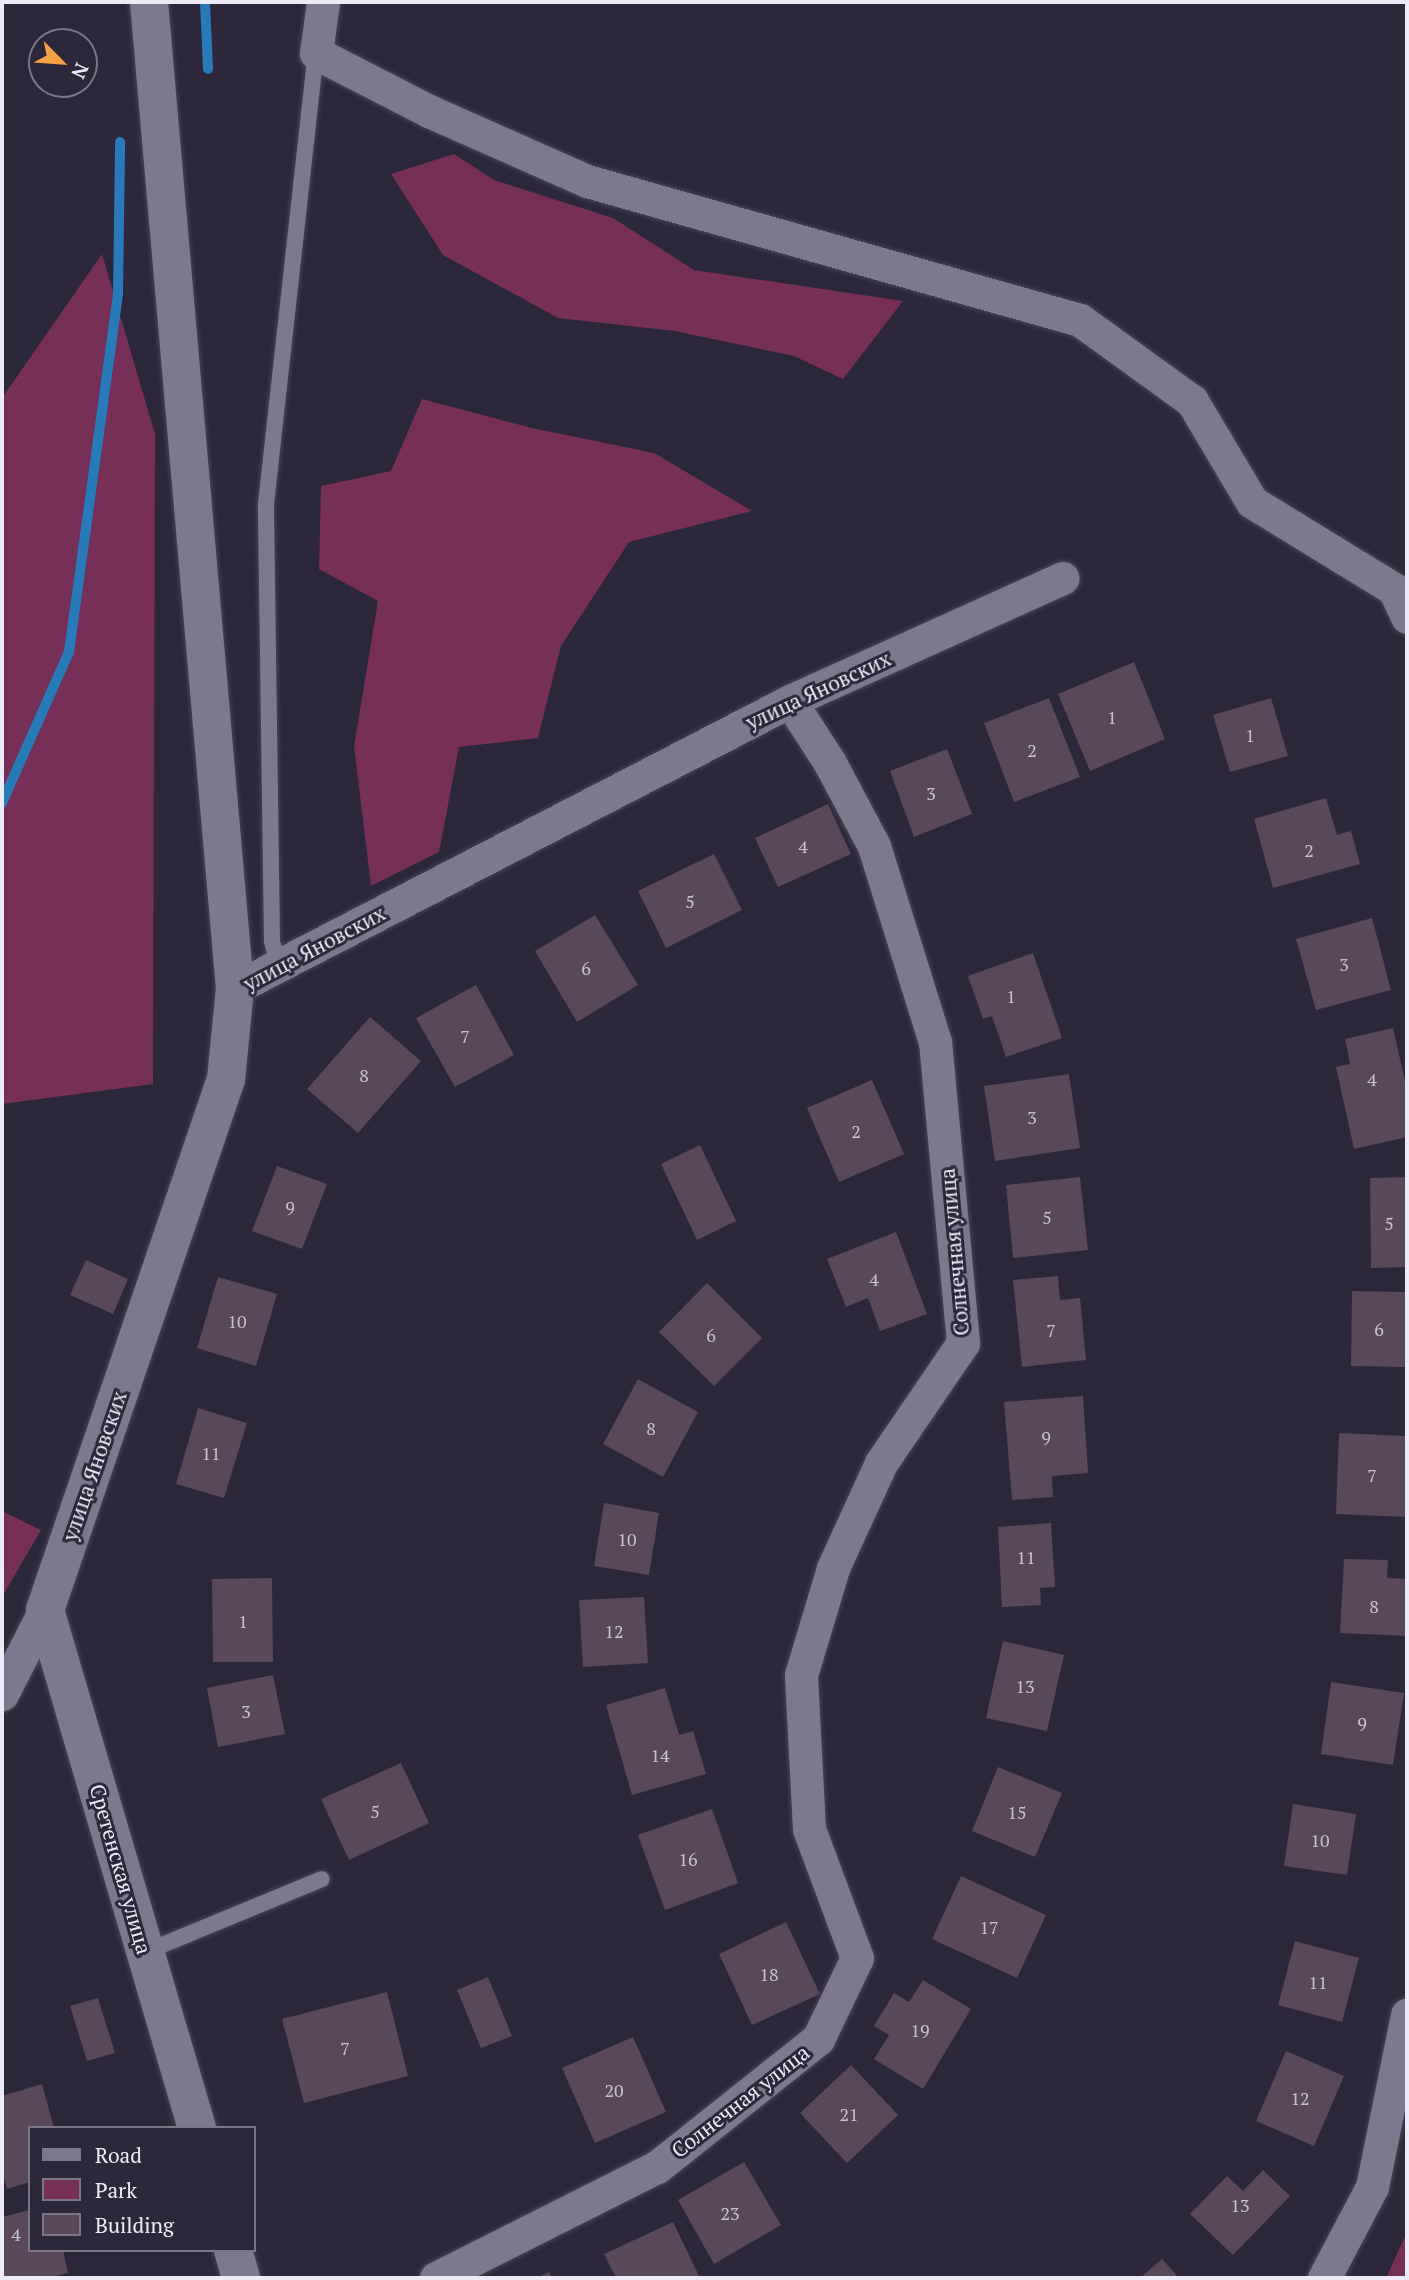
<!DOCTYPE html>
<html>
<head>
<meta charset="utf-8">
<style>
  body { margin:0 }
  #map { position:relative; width:1409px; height:2280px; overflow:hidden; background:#2c273b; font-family:"PT Serif",serif }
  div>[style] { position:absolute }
  .green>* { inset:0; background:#762f57 }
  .stream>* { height:10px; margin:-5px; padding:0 5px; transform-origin:5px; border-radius:5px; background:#287ab8 }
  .building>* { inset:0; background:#58485a }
  .roads { filter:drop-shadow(0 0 2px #494455) drop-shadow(0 0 2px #494455) }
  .service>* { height:16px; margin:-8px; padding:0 8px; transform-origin:8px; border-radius:8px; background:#7e788f }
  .minor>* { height:33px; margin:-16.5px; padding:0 16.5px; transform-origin:16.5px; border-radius:16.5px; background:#7e788f }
  .tertiary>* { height:38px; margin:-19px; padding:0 19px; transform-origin:19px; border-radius:19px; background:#7e788f }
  span { translate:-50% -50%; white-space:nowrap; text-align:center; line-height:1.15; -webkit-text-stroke:6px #2c273b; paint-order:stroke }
  .number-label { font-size:18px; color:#c8c2d0 }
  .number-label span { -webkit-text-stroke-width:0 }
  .street-label { font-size:21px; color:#eeebf8 }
  .frame { position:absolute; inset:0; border:4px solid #eeebf8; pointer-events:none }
  .legend { position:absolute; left:28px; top:2126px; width:228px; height:126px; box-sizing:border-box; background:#2c273b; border:2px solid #7a7587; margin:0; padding:9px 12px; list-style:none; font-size:21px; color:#eeebf8 }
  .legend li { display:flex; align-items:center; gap:14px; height:35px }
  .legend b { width:35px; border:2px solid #7a7587 }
  .north { position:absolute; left:28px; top:28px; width:70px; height:70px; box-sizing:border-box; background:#2c273b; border:2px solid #7a7587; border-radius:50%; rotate:115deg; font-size:19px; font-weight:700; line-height:28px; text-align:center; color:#eeebf8 }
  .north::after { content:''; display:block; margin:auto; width:24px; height:32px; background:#f5a246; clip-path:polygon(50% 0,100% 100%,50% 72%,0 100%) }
</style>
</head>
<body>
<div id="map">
  <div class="green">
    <div style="clip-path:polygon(454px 154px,494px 180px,613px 218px,694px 270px,903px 301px,843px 379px,794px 356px,675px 331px,558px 318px,443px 255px,391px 174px)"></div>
    <div style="clip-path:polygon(102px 254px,155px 434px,153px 1084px,2px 1104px,2px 398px)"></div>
    <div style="clip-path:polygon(422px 399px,532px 428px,654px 453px,752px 511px,629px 542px,561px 646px,538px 738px,459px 747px,439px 852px,371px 886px,354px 746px,378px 601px,319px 569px,321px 486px,391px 471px)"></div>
    <div style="clip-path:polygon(2px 1511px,41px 1530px,2px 1597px)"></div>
    <div style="clip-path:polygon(1407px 2232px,1407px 2278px,1386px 2278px)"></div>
  </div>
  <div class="stream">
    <div style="left:205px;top:2px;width:67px;rotate:87.4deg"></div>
    <div style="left:2px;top:803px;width:165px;rotate:-66.1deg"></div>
    <div style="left:69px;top:652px;width:362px;rotate:-82.2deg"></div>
    <div style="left:118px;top:293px;width:151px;rotate:-89.2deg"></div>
  </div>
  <div class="building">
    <div style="clip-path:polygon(1134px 662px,1165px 739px,1090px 771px,1058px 694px)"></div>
    <div style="clip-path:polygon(1049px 698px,1080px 777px,1014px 802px,984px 723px)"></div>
    <div style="clip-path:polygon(1271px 698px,1288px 756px,1230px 772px,1213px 715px)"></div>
    <div style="clip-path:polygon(947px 749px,972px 814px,914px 837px,890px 771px)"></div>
    <div style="clip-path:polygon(1326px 798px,1337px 835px,1351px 831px,1360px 864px,1273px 888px,1254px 819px)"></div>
    <div style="clip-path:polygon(828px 804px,851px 854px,778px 887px,755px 838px)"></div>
    <div style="clip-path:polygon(714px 854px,742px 910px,666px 948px,638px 891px)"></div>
    <div style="clip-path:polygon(595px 915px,638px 985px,577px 1022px,535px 951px)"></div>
    <div style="clip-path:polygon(1372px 918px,1391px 990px,1316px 1010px,1296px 939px)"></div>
    <div style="clip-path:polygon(1033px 953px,1062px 1038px,1006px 1057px,992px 1016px,983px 1019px,968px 976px)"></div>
    <div style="clip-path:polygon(476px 985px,514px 1055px,455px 1087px,416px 1018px)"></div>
    <div style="clip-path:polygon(370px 1017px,421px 1061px,358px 1133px,307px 1089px)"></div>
    <div style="clip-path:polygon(1393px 1028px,1407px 1090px,1407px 1137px,1354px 1149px,1336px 1067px,1350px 1064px,1345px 1039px)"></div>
    <div style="clip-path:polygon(1069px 1074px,1080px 1148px,995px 1161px,984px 1086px)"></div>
    <div style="clip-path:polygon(872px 1080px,904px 1154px,839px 1182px,807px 1108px)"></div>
    <div style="clip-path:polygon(700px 1145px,736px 1221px,697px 1240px,661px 1164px)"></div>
    <div style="clip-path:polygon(277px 1166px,327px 1184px,302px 1249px,252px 1231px)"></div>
    <div style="clip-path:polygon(1080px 1177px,1088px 1250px,1013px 1258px,1006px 1185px)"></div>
    <div style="clip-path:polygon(1407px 1177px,1407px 1267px,1371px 1268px,1370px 1178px)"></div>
    <div style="clip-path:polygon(896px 1232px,927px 1314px,880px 1331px,868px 1298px,846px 1307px,827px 1259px)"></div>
    <div style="clip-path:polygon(86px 1260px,128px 1279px,113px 1314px,70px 1295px)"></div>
    <div style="clip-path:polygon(1058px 1276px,1060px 1300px,1080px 1298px,1086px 1360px,1022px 1367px,1013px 1280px)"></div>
    <div style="clip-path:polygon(218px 1277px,277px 1294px,256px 1366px,197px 1348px)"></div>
    <div style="clip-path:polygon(707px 1283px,762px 1338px,714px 1386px,659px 1332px)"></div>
    <div style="clip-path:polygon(1352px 1291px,1407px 1292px,1407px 1367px,1351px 1366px)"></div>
    <div style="clip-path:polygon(638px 1379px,698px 1412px,663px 1477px,603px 1444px)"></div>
    <div style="clip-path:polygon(1083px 1396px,1088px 1473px,1052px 1476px,1053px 1497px,1012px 1500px,1004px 1402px)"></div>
    <div style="clip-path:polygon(198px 1408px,247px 1423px,224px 1498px,176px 1484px)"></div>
    <div style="clip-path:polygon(1339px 1433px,1407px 1436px,1407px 1517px,1336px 1514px)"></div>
    <div style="clip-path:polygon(604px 1503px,659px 1513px,649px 1575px,594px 1566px)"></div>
    <div style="clip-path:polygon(1051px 1523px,1055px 1587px,1040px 1588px,1041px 1605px,1002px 1607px,998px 1527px)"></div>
    <div style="clip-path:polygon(1344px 1559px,1388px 1560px,1387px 1578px,1407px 1579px,1407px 1636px,1340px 1633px)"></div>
    <div style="clip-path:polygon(272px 1578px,273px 1662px,213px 1662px,212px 1579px)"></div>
    <div style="clip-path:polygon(644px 1597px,648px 1663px,583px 1667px,579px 1600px)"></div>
    <div style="clip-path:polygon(1003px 1641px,1064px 1655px,1047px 1731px,986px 1718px)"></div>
    <div style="clip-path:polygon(273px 1675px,285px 1734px,218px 1747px,207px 1688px)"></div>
    <div style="clip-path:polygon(1331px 1682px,1404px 1693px,1393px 1765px,1321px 1754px)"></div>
    <div style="clip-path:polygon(665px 1688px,679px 1735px,693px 1731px,706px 1774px,632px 1795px,606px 1705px)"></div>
    <div style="clip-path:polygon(401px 1763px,429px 1823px,349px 1860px,321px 1799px)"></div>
    <div style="clip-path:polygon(998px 1767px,1062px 1793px,1035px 1857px,972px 1831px)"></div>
    <div style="clip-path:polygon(1293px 1804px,1356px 1814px,1347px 1875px,1284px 1866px)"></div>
    <div style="clip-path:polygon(712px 1809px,738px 1883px,665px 1910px,638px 1835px)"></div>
    <div style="clip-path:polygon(961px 1876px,1046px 1915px,1017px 1978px,932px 1939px)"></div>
    <div style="clip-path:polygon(786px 1922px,820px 1994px,752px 2025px,719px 1954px)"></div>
    <div style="clip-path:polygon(1295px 1941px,1359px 1958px,1342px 2022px,1278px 2005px)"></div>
    <div style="clip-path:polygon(488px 1977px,512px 2036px,481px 2048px,457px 1990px)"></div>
    <div style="clip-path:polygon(923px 1980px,971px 2009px,923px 2089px,874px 2059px,889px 2035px,874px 2026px,894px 1993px,909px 2002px)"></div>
    <div style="clip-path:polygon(387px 1992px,408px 2076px,304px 2103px,282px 2019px)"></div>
    <div style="clip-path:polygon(98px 1998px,115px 2053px,87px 2061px,70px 2006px)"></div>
    <div style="clip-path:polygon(633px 2037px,666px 2112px,595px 2143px,562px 2068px)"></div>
    <div style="clip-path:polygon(1286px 2051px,1344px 2076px,1314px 2146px,1256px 2121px)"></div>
    <div style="clip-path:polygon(851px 2065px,898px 2115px,847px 2163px,800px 2113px)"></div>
    <div style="clip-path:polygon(42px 2084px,54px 2128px,30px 2128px,30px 2182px,7px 2189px,2px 2171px,2px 2096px)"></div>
    <div style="clip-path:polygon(744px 2162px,781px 2225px,714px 2264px,678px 2200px)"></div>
    <div style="clip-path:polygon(1263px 2170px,1290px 2196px,1233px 2255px,1190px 2214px,1227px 2176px,1243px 2191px)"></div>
    <div style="clip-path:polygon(30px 2210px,30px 2250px,63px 2250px,68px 2273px,48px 2278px,2px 2278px,2px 2217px)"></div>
    <div style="clip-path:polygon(673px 2222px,700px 2278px,616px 2278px,604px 2254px)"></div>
    <div style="clip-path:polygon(1162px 2259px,1179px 2278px,1140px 2278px)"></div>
    <div style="clip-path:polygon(549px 2272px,552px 2278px,536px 2278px)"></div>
  </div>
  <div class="roads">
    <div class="service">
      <div style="left:279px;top:966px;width:26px;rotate:-106deg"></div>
      <div style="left:272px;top:941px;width:437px;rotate:-90.8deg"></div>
      <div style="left:266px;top:504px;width:454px;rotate:-83.7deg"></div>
      <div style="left:145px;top:1952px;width:191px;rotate:-22.4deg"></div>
    </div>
    <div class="minor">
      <div style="left:323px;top:2px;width:51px;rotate:97.8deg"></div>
      <div style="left:316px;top:53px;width:127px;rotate:27.2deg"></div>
      <div style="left:429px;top:111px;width:173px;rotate:23.9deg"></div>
      <div style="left:587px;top:181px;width:512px;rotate:15.75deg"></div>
      <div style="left:1080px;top:320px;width:138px;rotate:35.9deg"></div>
      <div style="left:1192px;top:401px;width:117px;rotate:59.3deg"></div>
      <div style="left:1252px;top:502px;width:167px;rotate:31.5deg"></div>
      <div style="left:1394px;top:589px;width:31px;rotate:65deg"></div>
      <div style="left:235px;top:988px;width:625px;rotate:-27.34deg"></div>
      <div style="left:790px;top:701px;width:299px;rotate:-24.3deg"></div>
      <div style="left:2px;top:1694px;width:94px;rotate:-62.9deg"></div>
      <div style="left:436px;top:2278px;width:247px;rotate:-26.7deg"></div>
      <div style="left:657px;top:2167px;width:206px;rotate:-38.5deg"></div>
      <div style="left:818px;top:2039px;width:90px;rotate:-64.3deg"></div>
      <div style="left:857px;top:1958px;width:138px;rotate:-110.4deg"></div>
      <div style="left:809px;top:1829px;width:154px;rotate:-93deg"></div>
      <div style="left:801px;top:1675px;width:112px;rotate:-73.3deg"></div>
      <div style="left:833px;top:1568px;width:115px;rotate:-65.4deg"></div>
      <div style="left:881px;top:1463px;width:145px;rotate:-55.7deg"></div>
      <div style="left:963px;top:1343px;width:302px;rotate:-95.3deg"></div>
      <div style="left:935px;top:1042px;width:205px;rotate:-107.3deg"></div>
      <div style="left:874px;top:846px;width:94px;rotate:-117.9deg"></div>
      <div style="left:830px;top:763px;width:74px;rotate:-122.8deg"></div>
      <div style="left:1324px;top:2278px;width:103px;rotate:-62.2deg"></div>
      <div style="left:1372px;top:2187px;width:176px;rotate:-78.5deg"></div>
    </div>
    <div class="tertiary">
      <div style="left:149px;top:2px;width:990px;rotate:85.02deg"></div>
      <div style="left:235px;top:988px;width:91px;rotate:95.6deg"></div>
      <div style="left:226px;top:1079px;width:561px;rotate:108.82deg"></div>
      <div style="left:45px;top:1610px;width:540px;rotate:73.65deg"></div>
      <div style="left:233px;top:2250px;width:29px;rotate:74deg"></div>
    </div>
  </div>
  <div class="number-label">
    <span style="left:1112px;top:717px">1</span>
    <span style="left:1250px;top:735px">1</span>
    <span style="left:1032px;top:750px">2</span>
    <span style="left:931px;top:793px">3</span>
    <span style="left:803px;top:846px">4</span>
    <span style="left:1309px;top:850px">2</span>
    <span style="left:690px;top:901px">5</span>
    <span style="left:1344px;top:964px">3</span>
    <span style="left:586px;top:968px">6</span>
    <span style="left:1011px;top:996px">1</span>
    <span style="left:465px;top:1036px">7</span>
    <span style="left:364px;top:1075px">8</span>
    <span style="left:1372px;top:1079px">4</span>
    <span style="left:1032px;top:1117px">3</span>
    <span style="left:856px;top:1131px">2</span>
    <span style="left:290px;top:1207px">9</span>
    <span style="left:1047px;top:1217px">5</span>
    <span style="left:1389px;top:1223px">5</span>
    <span style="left:874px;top:1279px">4</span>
    <span style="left:237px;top:1321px">10</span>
    <span style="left:1379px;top:1329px">6</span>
    <span style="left:1051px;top:1330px">7</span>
    <span style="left:711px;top:1335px">6</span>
    <span style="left:651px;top:1428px">8</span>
    <span style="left:1046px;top:1437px">9</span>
    <span style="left:211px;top:1453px">11</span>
    <span style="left:1372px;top:1475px">7</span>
    <span style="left:627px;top:1539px">10</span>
    <span style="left:1026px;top:1557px">11</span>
    <span style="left:1374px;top:1606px">8</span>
    <span style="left:243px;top:1621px">1</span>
    <span style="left:614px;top:1631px">12</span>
    <span style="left:1025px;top:1686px">13</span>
    <span style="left:246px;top:1711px">3</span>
    <span style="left:1362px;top:1723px">9</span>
    <span style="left:660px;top:1755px">14</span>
    <span style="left:375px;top:1811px">5</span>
    <span style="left:1017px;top:1812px">15</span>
    <span style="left:1320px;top:1840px">10</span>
    <span style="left:688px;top:1859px">16</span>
    <span style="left:989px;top:1927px">17</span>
    <span style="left:769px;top:1974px">18</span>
    <span style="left:1318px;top:1982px">11</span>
    <span style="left:920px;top:2030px">19</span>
    <span style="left:345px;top:2048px">7</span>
    <span style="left:614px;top:2090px">20</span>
    <span style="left:1300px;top:2098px">12</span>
    <span style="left:849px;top:2114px">21</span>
    <span style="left:1240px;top:2205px">13</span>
    <span style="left:730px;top:2213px">23</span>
    <span style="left:16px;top:2234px">4</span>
  </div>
  <div class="street-label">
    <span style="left:818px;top:690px;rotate:-25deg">улица Яновских</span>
    <span style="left:314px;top:948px;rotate:-28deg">улица Яновских</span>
    <span style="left:954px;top:1252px;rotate:-95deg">Солнечная улица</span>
    <span style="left:94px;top:1466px;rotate:-71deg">улица Яновских</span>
    <span style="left:121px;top:1869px;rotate:74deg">Сретенская улица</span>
    <span style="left:740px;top:2101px;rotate:-38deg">Солнечная улица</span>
  </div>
  <div class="frame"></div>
  <ul class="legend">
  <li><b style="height:9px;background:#7e788f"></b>Road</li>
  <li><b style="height:19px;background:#762f57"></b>Park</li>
  <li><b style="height:19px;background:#58485a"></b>Building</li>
  </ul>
  <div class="north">N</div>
</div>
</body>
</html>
